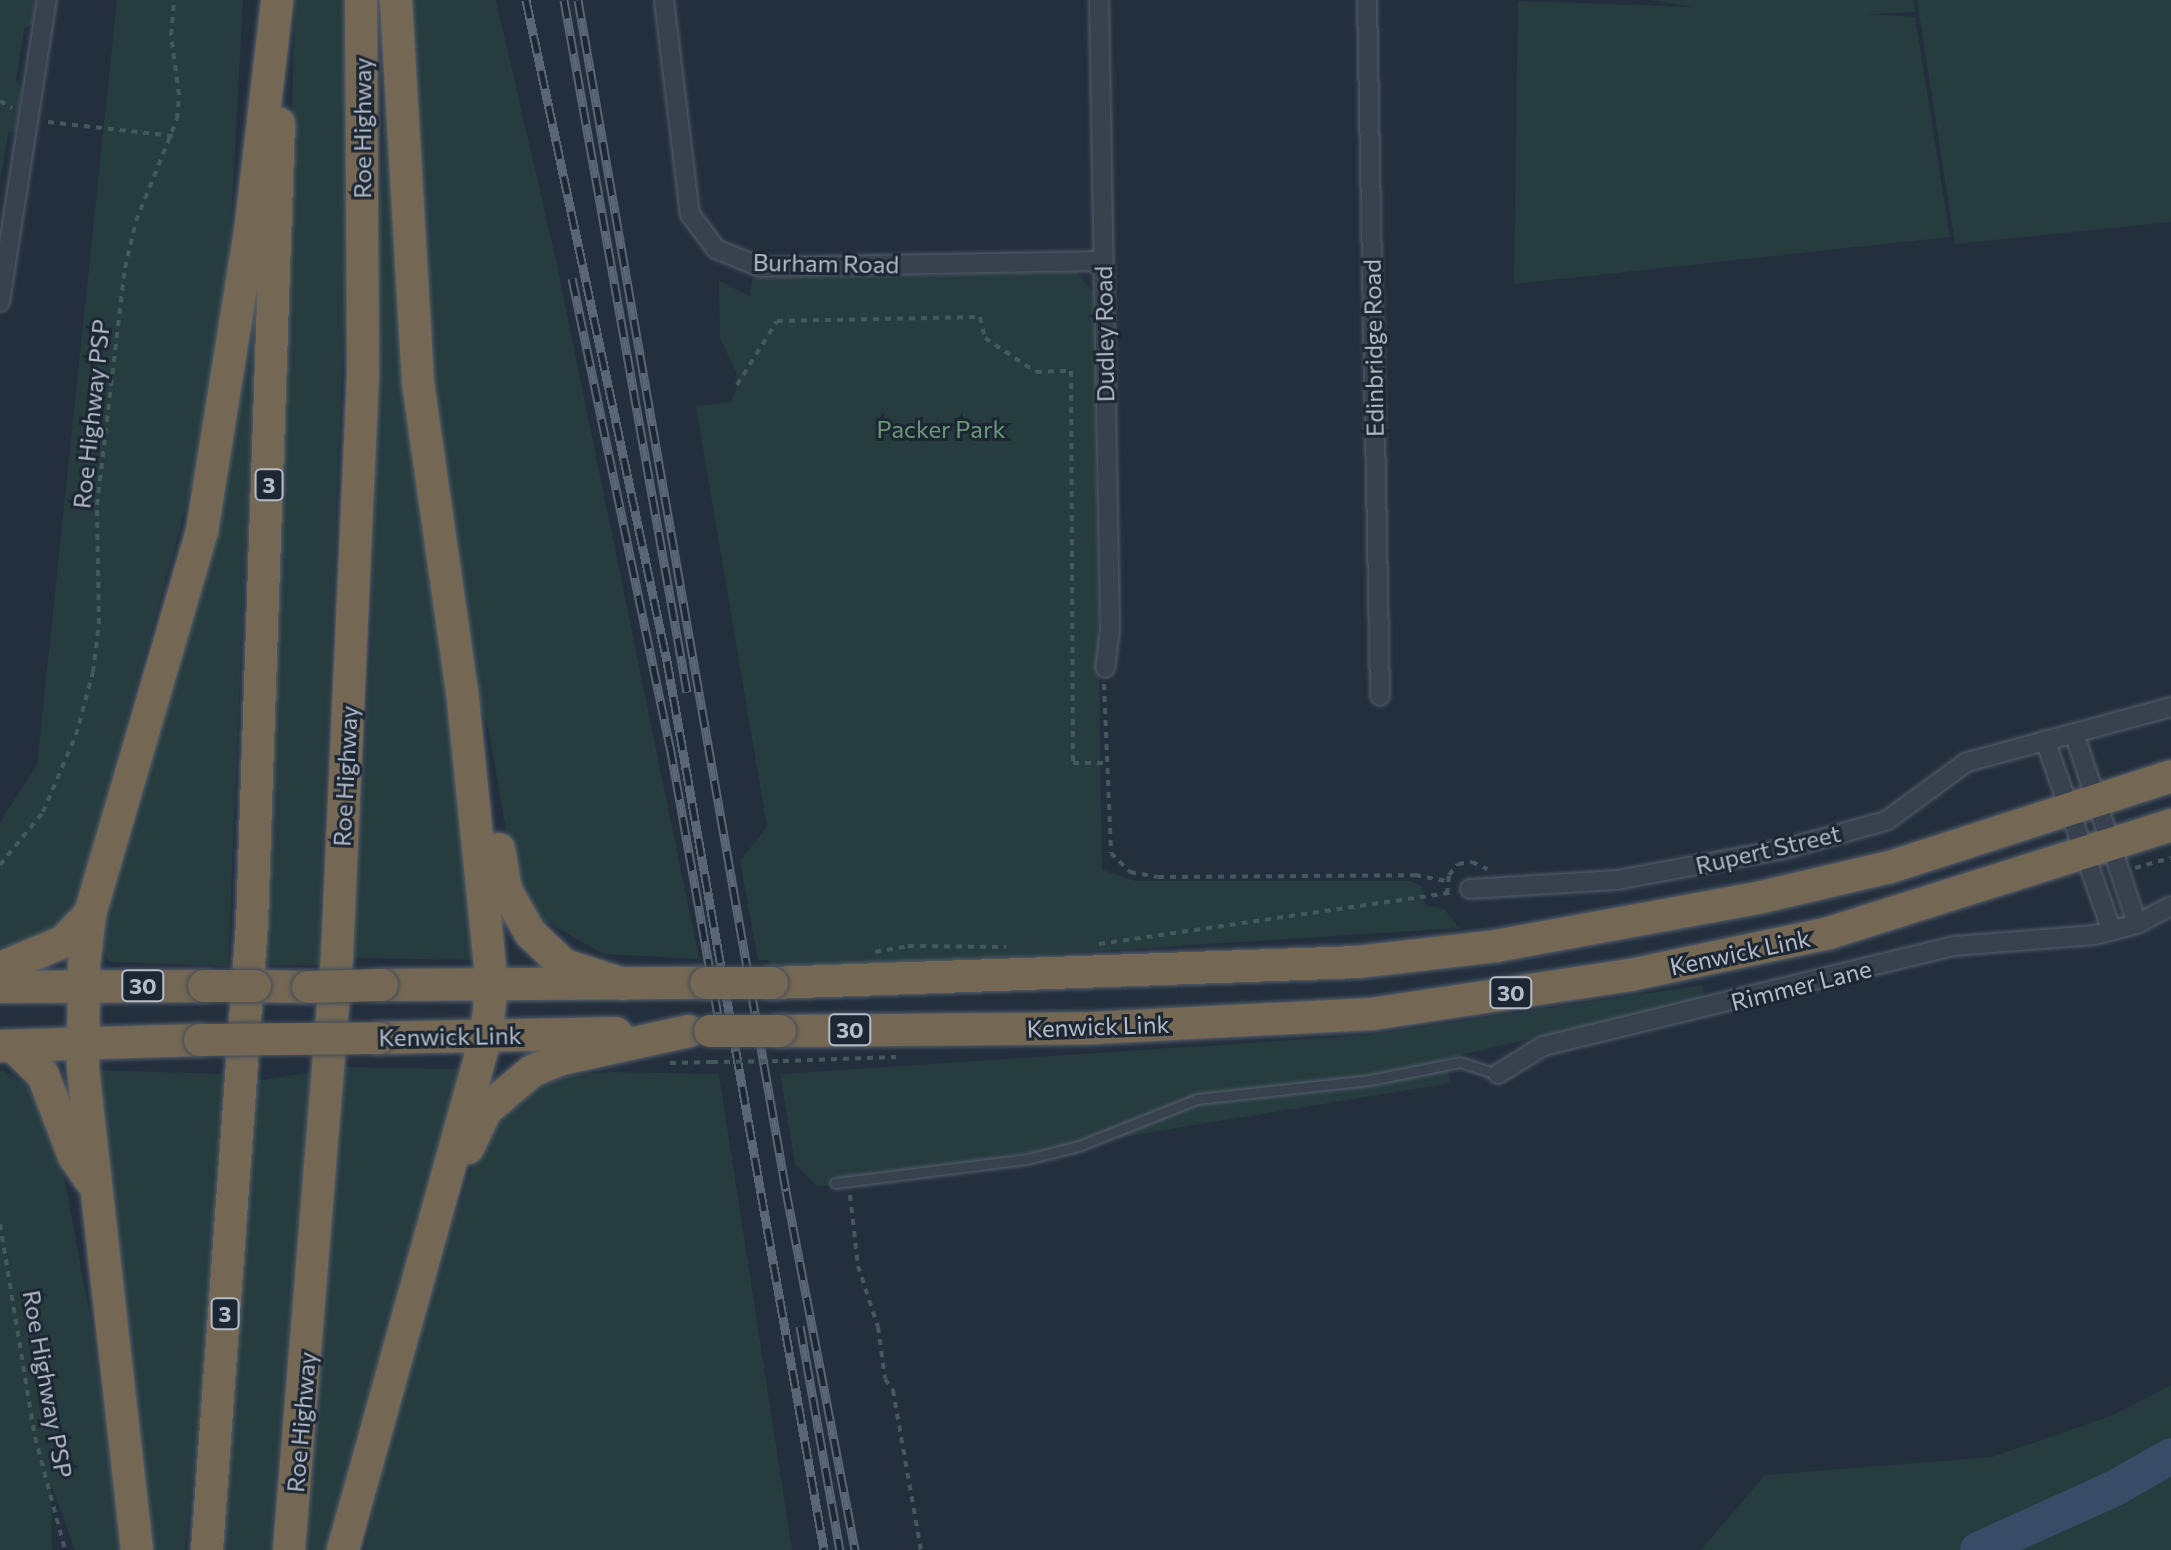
<!DOCTYPE html>
<html>
<head>
<meta charset="utf-8">
<style>
  body { margin:0 }
  #map { position:relative; width:2171px; height:1550px; overflow:hidden; background:#242f3e; font-family:Commissioner,sans-serif }
  div>[style] { position:absolute }
  .green>* { inset:0; background:#263c3f }
  .river>* { height:36px; margin:-18px; padding:0 18px; transform-origin:18px; border-radius:18px; background:#394c67 }
  .path>* { height:4px; margin-top:-2px; transform-origin:0; background:repeating-linear-gradient(90deg,#44595c 0 6px,transparent 0 12px) }
  .roads { filter:drop-shadow(0 0 2px #565f6c) drop-shadow(0 0 2px #565f6c) }
  .lane>* { height:9px; margin:-4.5px; padding:0 4.5px; transform-origin:4.5px; border-radius:4.5px; background:#38414e }
  .street>* { height:18px; margin:-9px; padding:0 9px; transform-origin:9px; border-radius:9px; background:#38414e }
  .highway>* { height:32px; margin:-16px; padding:0 16px; transform-origin:16px; border-radius:16px; background:#746855 }
  .rail>* { height:9px; margin-top:-4.5px; transform-origin:0; background:repeating-linear-gradient(90deg,#1d2633 0 18px,#5a6575 0 36px); box-sizing:border-box; border-block:2px solid #5a6575 }
  .path-bridge>* { height:4px; margin-top:-2px; transform-origin:0; background:repeating-linear-gradient(90deg,#44595c 0 6px,transparent 0 12px) }
  .bridges { filter:drop-shadow(0 0 2px #434c59) drop-shadow(0 0 2px #434c59) }
  .highway-bridge>* { height:32px; margin:-16px; padding:0 16px; transform-origin:16px; border-radius:16px; background:#746855 }
  span { translate:-50% -50%; white-space:nowrap; text-align:center; line-height:1.15; -webkit-text-stroke:6px #1d2633; paint-order:stroke }
  .shield-label span { padding:2px 6px; background:#1d2633; border:2px solid; border-radius:6px; -webkit-text-stroke-width:0 }
  .shield-label { font-size:22px; color:#b4bcc9; font-weight:700 }
  .street-label { font-size:24px; color:#b4bcc9 }
  .park-label { font-size:24px; color:#6b9a76 }
</style>
</head>
<body>
<div id="map">
  <div class="green">
    <div style="clip-path:polygon(0 0,35px 0,33px 23px,24px 29px,16px 81px,22px 88px,16px 130px,8px 134px,0 181px)"></div>
    <div style="clip-path:polygon(117px 0,243px 0,229px 262px,199px 459px,77px 904px,67px 925px,53px 938px,0 947px,0 822px,37px 765px)"></div>
    <div style="clip-path:polygon(295px 0,345px 0,345px 301px,318px 965px,258px 965px,276px 703px)"></div>
    <div style="clip-path:polygon(410px 0,496px 0,555px 256px,699px 959px,604px 954px,548px 923px,543px 927px,515px 881px,488px 726px,477px 703px,434px 427px)"></div>
    <div style="clip-path:polygon(1650px 0,1914px 0,1915px 12px,1866px 14px,1915px 17px,1950px 237px,1514px 284px,1518px 1px,1695px 7px)"></div>
    <div style="clip-path:polygon(1917px 0,2171px 0,2171px 222px,1955px 244px)"></div>
    <div style="clip-path:polygon(384px 77px,393px 77px,473px 851px,479px 960px,353px 958px,371px 650px)"></div>
    <div style="clip-path:polygon(1077px 272px,1093px 292px,1102px 870px,1136px 881px,1410px 881px,1422px 886px,1425px 905px,1444px 909px,1459px 928px,771px 972px,768px 960px,758px 960px,740px 861px,767px 827px,696px 406px,731px 402px,737px 387px,737px 374px,720px 338px,719px 281px,750px 296px,752px 278px)"></div>
    <div style="clip-path:polygon(256px 287px,228px 966px,109px 962px,101px 948px,99px 921px)"></div>
    <div style="clip-path:polygon(1703px 985px,1705px 998px,1444px 1059px,1451px 1083px,818px 1187px,795px 1164px,780px 1074px,1369px 1035px)"></div>
    <div style="clip-path:polygon(345px 1067px,458px 1069px,463px 1080px,355px 1439px,328px 1550px,306px 1550px)"></div>
    <div style="clip-path:polygon(0 1069px,24px 1082px,57px 1139px,91px 1321px,122px 1550px,75px 1550px,51px 1483px,52px 1550px,0 1550px)"></div>
    <div style="clip-path:polygon(96px 1070px,223px 1074px,204px 1379px,185px 1550px,144px 1550px)"></div>
    <div style="clip-path:polygon(311px 1072px,270px 1550px,218px 1550px,256px 1081px)"></div>
    <div style="clip-path:polygon(609px 1072px,719px 1074px,792px 1550px,365px 1550px,397px 1389px,477px 1152px,514px 1095px,521px 1102px,542px 1085px,570px 1075px)"></div>
    <div style="clip-path:polygon(2171px 1385px,2171px 1550px,1701px 1550px,1765px 1475px,1992px 1457px,2111px 1416px)"></div>
  </div>
  <div class="river">
    <div style="left:1978px;top:1550px;width:150px;rotate:-24.3deg"></div>
    <div style="left:2115px;top:1488px;width:64px;rotate:-29.7deg"></div>
  </div>
  <div class="path">
    <div style="left:0;top:101px;width:14px;rotate:30deg"></div>
    <div style="left:48px;top:122px;width:126px;rotate:6.4deg"></div>
    <div style="left:737px;top:385px;width:75px;rotate:-58deg"></div>
    <div style="left:777px;top:321px;width:203px;rotate:-1.1deg"></div>
    <div style="left:980px;top:317px;width:22px;rotate:77deg"></div>
    <div style="left:985px;top:338px;width:61px;rotate:33.7deg"></div>
    <div style="left:1036px;top:372px;width:35px;rotate:-2deg"></div>
    <div style="left:1071px;top:371px;width:392px;rotate:89.7deg"></div>
    <div style="left:1073px;top:763px;width:35px"></div>
    <div style="left:1104px;top:684px;width:169px;rotate:87.6deg"></div>
    <div style="left:1111px;top:853px;width:27px;rotate:45deg"></div>
    <div style="left:1130px;top:872px;width:28px;rotate:10deg"></div>
    <div style="left:1158px;top:877px;width:257px;rotate:-0.4deg"></div>
    <div style="left:1415px;top:875px;width:33px;rotate:11deg"></div>
    <div style="left:0;top:865px;width:68px;rotate:-50.9deg"></div>
    <div style="left:43px;top:812px;width:84px;rotate:-66.8deg"></div>
    <div style="left:76px;top:735px;width:65px;rotate:-74.9deg"></div>
    <div style="left:93px;top:672px;width:48px;rotate:-82.9deg"></div>
    <div style="left:99px;top:624px;width:119px;rotate:-91deg"></div>
    <div style="left:97px;top:505px;width:239px;rotate:-83.3deg"></div>
    <div style="left:125px;top:268px;width:48px;rotate:-76.8deg"></div>
    <div style="left:136px;top:221px;width:110px;rotate:-68.1deg"></div>
    <div style="left:177px;top:119px;width:24px;rotate:-85deg"></div>
    <div style="left:179px;top:95px;width:61px;rotate:-97.6deg"></div>
    <div style="left:171px;top:35px;width:35px;rotate:-85deg"></div>
    <div style="left:2135px;top:868px;width:37px;rotate:-16deg"></div>
    <div style="left:1447px;top:894px;width:19px;rotate:-84deg"></div>
    <div style="left:1449px;top:875px;width:14px;rotate:-51deg"></div>
    <div style="left:1458px;top:864px;width:14px;rotate:-8deg"></div>
    <div style="left:1472px;top:862px;width:17px;rotate:25deg"></div>
    <div style="left:1099px;top:944px;width:355px;rotate:-8.3deg"></div>
    <div style="left:875px;top:952px;width:34px;rotate:-10deg"></div>
    <div style="left:908px;top:946px;width:98px;rotate:0.6deg"></div>
    <div style="left:783px;top:1061px;width:113px;rotate:-2deg"></div>
    <div style="left:670px;top:1063px;width:42px;rotate:-1.4deg"></div>
    <div style="left:850px;top:1195px;width:71px;rotate:83.6deg"></div>
    <div style="left:858px;top:1266px;width:64px;rotate:71.8deg"></div>
    <div style="left:878px;top:1327px;width:52px;rotate:82.3deg"></div>
    <div style="left:885px;top:1379px;width:14px;rotate:54deg"></div>
    <div style="left:893px;top:1390px;width:162px;rotate:80.1deg"></div>
    <div style="left:0;top:1224px;width:216px;rotate:80.7deg"></div>
    <div style="left:35px;top:1437px;width:117px;rotate:75.1deg"></div>
  </div>
  <div class="roads">
    <div class="lane">
      <div style="left:835px;top:1183px;width:193px;rotate:-7.1deg"></div>
      <div style="left:1027px;top:1159px;width:54px;rotate:-14deg"></div>
      <div style="left:1079px;top:1146px;width:127px;rotate:-21.7deg"></div>
      <div style="left:1197px;top:1099px;width:174px;rotate:-6.3deg"></div>
      <div style="left:1370px;top:1080px;width:92px;rotate:-11.3deg"></div>
      <div style="left:1460px;top:1062px;width:40px;rotate:18deg"></div>
    </div>
    <div class="street">
      <div style="left:664px;top:0;width:216px;rotate:83.1deg"></div>
      <div style="left:690px;top:214px;width:44px;rotate:53.4deg"></div>
      <div style="left:716px;top:249px;width:48px;rotate:22.2deg"></div>
      <div style="left:760px;top:267px;width:343px;rotate:-1deg"></div>
      <div style="left:1099px;top:0;width:629px;rotate:89deg"></div>
      <div style="left:1110px;top:629px;width:39px;rotate:97deg"></div>
      <div style="left:1367px;top:0;width:696px;rotate:88.93deg"></div>
      <div style="left:0;top:302px;width:306px;rotate:-81.2deg"></div>
      <div style="left:2074px;top:733px;width:201px;rotate:71.7deg"></div>
      <div style="left:2045px;top:740px;width:202px;rotate:70.7deg"></div>
      <div style="left:1470px;top:889px;width:147px;rotate:-3.5deg"></div>
      <div style="left:1617px;top:880px;width:170px;rotate:-10.5deg"></div>
      <div style="left:1784px;top:849px;width:106px;rotate:-15.4deg"></div>
      <div style="left:1886px;top:821px;width:100px;rotate:-36.1deg"></div>
      <div style="left:1967px;top:762px;width:211px;rotate:-15.1deg"></div>
      <div style="left:1498px;top:1074px;width:53px;rotate:-31.9deg"></div>
      <div style="left:1543px;top:1046px;width:423px;rotate:-13.7deg"></div>
      <div style="left:1954px;top:946px;width:141px;rotate:-4.5deg"></div>
      <div style="left:2095px;top:935px;width:43px;rotate:-14.7deg"></div>
      <div style="left:2137px;top:924px;width:38px;rotate:-28deg"></div>
    </div>
    <div class="highway">
      <div style="left:499px;top:849px;width:42px;rotate:80.3deg"></div>
      <div style="left:506px;top:890px;width:49px;rotate:60.8deg"></div>
      <div style="left:530px;top:933px;width:47px;rotate:43.3deg"></div>
      <div style="left:564px;top:965px;width:62px;rotate:17.9deg"></div>
      <div style="left:0;top:968px;width:68px;rotate:-22.4deg"></div>
      <div style="left:63px;top:942px;width:39px;rotate:-46deg"></div>
      <div style="left:772px;top:983px;width:586px;rotate:-2.05deg"></div>
      <div style="left:1358px;top:962px;width:139px;rotate:-6.6deg"></div>
      <div style="left:1496px;top:946px;width:270px;rotate:-10.4deg"></div>
      <div style="left:1762px;top:897px;width:131px;rotate:-13.2deg"></div>
      <div style="left:1890px;top:867px;width:295px;rotate:-17.9deg"></div>
      <div style="left:382px;top:985px;width:324px;rotate:-0.4deg"></div>
      <div style="left:255px;top:986px;width:53px;rotate:1.1deg"></div>
      <div style="left:0;top:987px;width:204px;rotate:-0.3deg"></div>
      <div style="left:780px;top:1031px;width:314px;rotate:-0.5deg"></div>
      <div style="left:1094px;top:1028px;width:278px;rotate:-2.9deg"></div>
      <div style="left:1372px;top:1014px;width:261px;rotate:-8.6deg"></div>
      <div style="left:1630px;top:975px;width:203px;rotate:-11.9deg"></div>
      <div style="left:1829px;top:933px;width:359px;rotate:-17.5deg"></div>
      <div style="left:379px;top:1038px;width:237px;rotate:-1.2deg"></div>
      <div style="left:0;top:1046px;width:200px;rotate:-1.7deg"></div>
      <div style="left:13px;top:1046px;width:42px;rotate:44deg"></div>
      <div style="left:43px;top:1075px;width:87px;rotate:69.1deg"></div>
      <div style="left:74px;top:1156px;width:29px;rotate:56deg"></div>
      <div style="left:468px;top:1148px;width:42px;rotate:-64.7deg"></div>
      <div style="left:486px;top:1110px;width:60px;rotate:-40.3deg"></div>
      <div style="left:532px;top:1071px;width:32px;rotate:-22deg"></div>
      <div style="left:562px;top:1059px;width:130px;rotate:-12.4deg"></div>
      <div style="left:137px;top:1550px;width:487px;rotate:-96.4deg"></div>
      <div style="left:83px;top:1066px;width:100px;rotate:-89.4deg"></div>
      <div style="left:84px;top:966px;width:52px;rotate:-83.4deg"></div>
      <div style="left:90px;top:914px;width:399px;rotate:-73.7deg"></div>
      <div style="left:202px;top:531px;width:303px;rotate:-80.9deg"></div>
      <div style="left:250px;top:232px;width:232px;rotate:-83.3deg"></div>
      <div style="left:207px;top:1550px;width:628px;rotate:-85.89deg"></div>
      <div style="left:252px;top:924px;width:801px;rotate:-88.07deg"></div>
      <div style="left:289px;top:1550px;width:596px;rotate:-85.38deg"></div>
      <div style="left:337px;top:956px;width:583px;rotate:-87.44deg"></div>
      <div style="left:363px;top:374px;width:374px;rotate:-90.3deg"></div>
      <div style="left:343px;top:1550px;width:534px;rotate:-74.45deg"></div>
      <div style="left:486px;top:1036px;width:51px;rotate:-83.3deg"></div>
      <div style="left:492px;top:985px;width:295px;rotate:-95.8deg"></div>
      <div style="left:462px;top:692px;width:313px;rotate:-98.1deg"></div>
      <div style="left:418px;top:382px;width:383px;rotate:-93.3deg"></div>
    </div>
  </div>
  <div class="rail">
    <div style="left:526px;top:0;width:676px;rotate:77.96deg"></div>
    <div style="left:667px;top:661px;width:903px;rotate:79.98deg"></div>
    <div style="left:564px;top:0;width:703px;rotate:79.92deg"></div>
    <div style="left:578px;top:0;width:1209px;rotate:80.09deg"></div>
    <div style="left:786px;top:1191px;width:366px;rotate:79.1deg"></div>
    <div style="left:572px;top:278px;width:478px;rotate:78.2deg"></div>
    <div style="left:670px;top:746px;width:286px;rotate:79.9deg"></div>
    <div style="left:800px;top:1326px;width:228px;rotate:79.9deg"></div>
  </div>
  <div class="path-bridge">
    <div style="left:712px;top:1062px;width:71px;rotate:-0.8deg"></div>
  </div>
  <div class="bridges">
    <div class="highway-bridge">
      <div style="left:706px;top:983px;width:66px"></div>
      <div style="left:204px;top:986px;width:51px"></div>
      <div style="left:308px;top:987px;width:74px;rotate:-1.5deg"></div>
      <div style="left:710px;top:1031px;width:70px"></div>
      <div style="left:200px;top:1040px;width:179px;rotate:-0.6deg"></div>
    </div>
  </div>
  <div class="shield-label">
    <span style="left:269px;top:485px">3</span>
    <span style="left:143px;top:986px">30</span>
    <span style="left:1511px;top:993px">30</span>
    <span style="left:850px;top:1030px">30</span>
    <span style="left:225px;top:1314px">3</span>
  </div>
  <div class="street-label">
    <span style="left:362px;top:128px;rotate:-90deg">Roe Highway</span>
    <span style="left:826px;top:263px;rotate:1deg">Burham Road</span>
    <span style="left:1104px;top:334px;rotate:-91deg">Dudley Road</span>
    <span style="left:1373px;top:348px;rotate:-91deg">Edinbridge Road</span>
    <span style="left:91px;top:414px;rotate:-84deg">Roe Highway PSP</span>
    <span style="left:345px;top:776px;rotate:-87deg">Roe Highway</span>
    <span style="left:1768px;top:849px;rotate:-13deg">Rupert Street</span>
    <span style="left:1740px;top:952px;rotate:-12deg">Kenwick Link</span>
    <span style="left:1801px;top:985px;rotate:-14deg">Rimmer Lane</span>
    <span style="left:1098px;top:1026px;rotate:-2deg">Kenwick Link</span>
    <span style="left:450px;top:1036px;rotate:-1deg">Kenwick Link</span>
    <span style="left:48px;top:1384px;rotate:80deg">Roe Highway PSP</span>
    <span style="left:301px;top:1422px;rotate:-85deg">Roe Highway</span>
  </div>
  <div class="park-label">
    <span style="left:941px;top:429px">Packer Park</span>
  </div>
</div>
</body>
</html>
